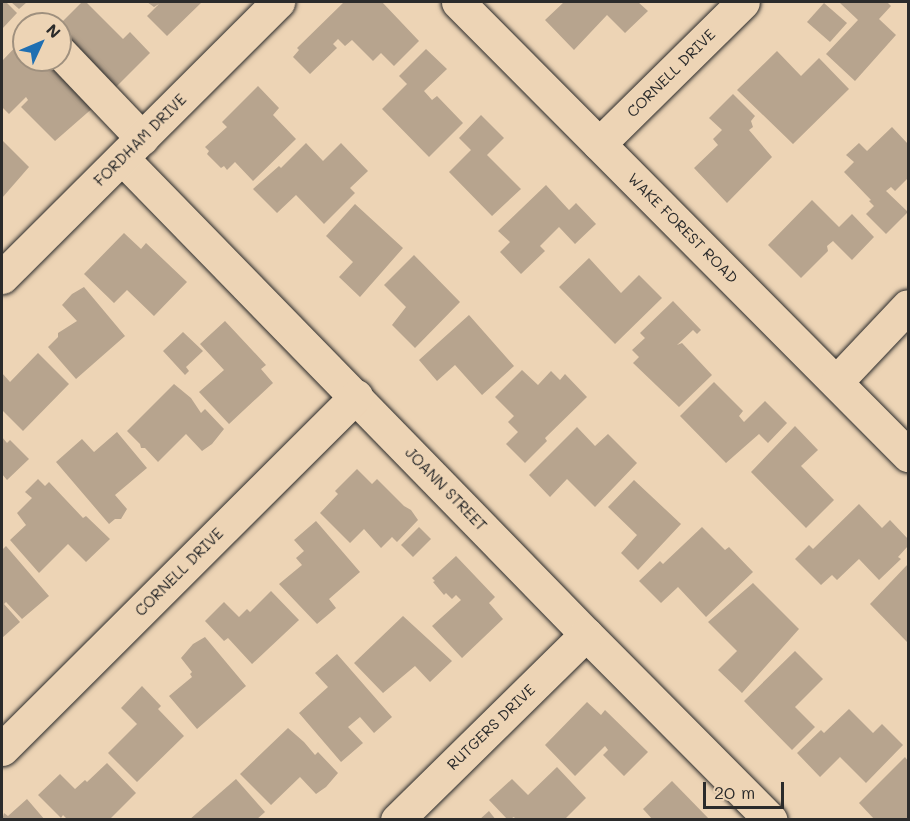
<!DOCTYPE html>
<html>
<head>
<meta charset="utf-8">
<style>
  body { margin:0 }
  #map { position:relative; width:910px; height:821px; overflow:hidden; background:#edd4b5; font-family:Mali,sans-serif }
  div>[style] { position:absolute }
  .building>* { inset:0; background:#b7a48e }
  .roads { filter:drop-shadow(0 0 2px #2b2b2b) drop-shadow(0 0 2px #2b2b2b) }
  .minor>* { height:33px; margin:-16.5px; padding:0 16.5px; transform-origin:16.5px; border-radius:16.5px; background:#edd4b5 }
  span { translate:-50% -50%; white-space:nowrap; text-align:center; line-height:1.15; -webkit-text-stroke:5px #edd4b5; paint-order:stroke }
  .street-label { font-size:15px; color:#2b2b2b }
  .frame { position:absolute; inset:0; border:3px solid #2b2b2b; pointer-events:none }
  .north { position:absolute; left:12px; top:12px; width:60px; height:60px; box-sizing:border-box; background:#edd4b5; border:2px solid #9f907e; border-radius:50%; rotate:46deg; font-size:16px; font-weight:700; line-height:24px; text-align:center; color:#2b2b2b }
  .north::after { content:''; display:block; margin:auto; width:21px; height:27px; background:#1f6fb2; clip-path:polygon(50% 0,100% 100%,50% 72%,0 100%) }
  .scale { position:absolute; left:703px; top:782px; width:81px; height:27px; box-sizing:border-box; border:3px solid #2b2b2b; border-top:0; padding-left:8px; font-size:18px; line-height:21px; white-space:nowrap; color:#2b2b2b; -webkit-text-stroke:4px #edd4b5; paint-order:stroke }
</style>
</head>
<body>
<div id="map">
  <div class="building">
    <div style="clip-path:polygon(2px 2px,6px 2px,17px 13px,2px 29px)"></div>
    <div style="clip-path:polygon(11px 2px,27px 2px,19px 9px)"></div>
    <div style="clip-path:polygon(82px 2px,86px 2px,123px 39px,130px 32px,150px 53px,111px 92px,60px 36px,60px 24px)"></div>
    <div style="clip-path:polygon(147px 2px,202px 2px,167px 36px,147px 16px,159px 4px,154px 7px)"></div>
    <div style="clip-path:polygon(344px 2px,382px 2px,419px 41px,394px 66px,381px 53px,373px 61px,352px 40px,345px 46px,338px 39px,333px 44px,337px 48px,310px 74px,293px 57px,299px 50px,297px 48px)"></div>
    <div style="clip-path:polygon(564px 2px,638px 2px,648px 11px,625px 33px,607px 15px,574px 50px,545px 20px)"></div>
    <div style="clip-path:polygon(842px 2px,887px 2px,891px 6px,879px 19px,896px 35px,855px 81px,826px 54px,858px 20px,840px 3px)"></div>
    <div style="clip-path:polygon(824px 3px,847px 23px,830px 42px,807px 22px)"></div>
    <div style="clip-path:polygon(24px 38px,24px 60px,50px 60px,95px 106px,55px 141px,21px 107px,28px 100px,26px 97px,9px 114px,2px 107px,2px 61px)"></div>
    <div style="clip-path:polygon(426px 49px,447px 69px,424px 91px,432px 100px,437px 96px,463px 123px,429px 157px,382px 109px,407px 84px,399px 76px)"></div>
    <div style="clip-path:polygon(777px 51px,801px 76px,819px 58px,849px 89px,793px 144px,737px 90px)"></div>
    <div style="clip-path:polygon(258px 86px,279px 108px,273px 115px,296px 139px,253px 181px,235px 162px,227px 170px,224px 166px,221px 168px,207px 154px,209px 151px,205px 147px,227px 127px,222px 122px)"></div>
    <div style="clip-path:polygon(733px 94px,755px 116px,751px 121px,753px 127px,749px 130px,772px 157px,727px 203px,694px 168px,718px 145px,713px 139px,722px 130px,709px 118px)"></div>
    <div style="clip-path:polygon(481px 115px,504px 138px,487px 155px,521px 189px,492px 216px,449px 172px,471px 150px,459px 138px)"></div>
    <div style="clip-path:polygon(892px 127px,908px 144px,908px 178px,895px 191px,891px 187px,886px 191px,908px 212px,886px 234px,866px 214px,874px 206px,869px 201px,871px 200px,844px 172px,854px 162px,846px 155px,859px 143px,867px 151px)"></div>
    <div style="clip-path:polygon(2px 140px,29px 167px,2px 198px)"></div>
    <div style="clip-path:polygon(306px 143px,323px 161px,341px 143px,368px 171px,350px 188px,355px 193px,324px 224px,296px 195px,277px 213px,253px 189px,279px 166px,281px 168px)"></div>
    <div style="clip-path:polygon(546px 185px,569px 210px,576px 203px,596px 224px,575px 244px,559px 227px,540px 246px,545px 251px,521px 274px,500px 252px,510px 242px,498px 231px)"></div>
    <div style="clip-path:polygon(812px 200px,839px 227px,852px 214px,874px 237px,852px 260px,833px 241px,827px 246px,828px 251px,801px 278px,768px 245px)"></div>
    <div style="clip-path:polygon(355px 204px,403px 248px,360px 297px,339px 277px,353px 262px,326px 236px)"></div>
    <div style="clip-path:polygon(124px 233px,141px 249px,146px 243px,187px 282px,154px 316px,127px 290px,114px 303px,84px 274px)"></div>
    <div style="clip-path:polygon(414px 255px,460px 302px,415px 348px,392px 325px,406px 307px,384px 285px)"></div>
    <div style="clip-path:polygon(589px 258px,621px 293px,639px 275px,662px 298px,615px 344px,559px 287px)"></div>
    <div style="clip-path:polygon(84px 287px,125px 336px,76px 379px,48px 347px,58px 337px,58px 333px,77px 321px,62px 305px,72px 294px)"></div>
    <div style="clip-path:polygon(673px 301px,701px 330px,697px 334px,693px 330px,677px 345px,682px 343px,712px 375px,679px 407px,633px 363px,639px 357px,632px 350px,645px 338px,640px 333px)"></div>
    <div style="clip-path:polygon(469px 315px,514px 366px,482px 395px,455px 365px,437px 381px,419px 360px)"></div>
    <div style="clip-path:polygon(225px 321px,266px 365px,261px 369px,273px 383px,229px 424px,199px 392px,224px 370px,200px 344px)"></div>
    <div style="clip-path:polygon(183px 332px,203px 351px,186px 367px,189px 371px,185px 375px,163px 351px)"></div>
    <div style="clip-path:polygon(38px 353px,69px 384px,23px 431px,2px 410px,2px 373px,10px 382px)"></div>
    <div style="clip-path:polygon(522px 370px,538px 385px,551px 371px,560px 380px,565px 374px,587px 397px,545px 438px,547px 441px,525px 463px,506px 444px,518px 432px,508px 422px,514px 416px,495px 397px)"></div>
    <div style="clip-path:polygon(714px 382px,743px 411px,739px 416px,744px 422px,765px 401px,787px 423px,768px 443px,759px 434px,726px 463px,680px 416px)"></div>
    <div style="clip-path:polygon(174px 384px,191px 398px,201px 413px,205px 409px,224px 429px,212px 444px,202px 451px,186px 434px,158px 462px,145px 448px,141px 448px,140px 444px,127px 431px)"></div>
    <div style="clip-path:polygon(795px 426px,818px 450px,801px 466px,834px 500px,806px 528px,751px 472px)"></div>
    <div style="clip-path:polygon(577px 427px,595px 446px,608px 434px,637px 463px,595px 507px,567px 479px,550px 497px,529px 475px)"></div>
    <div style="clip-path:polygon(117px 432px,147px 468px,115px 495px,127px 509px,121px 519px,115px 519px,109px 524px,56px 462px,82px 439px,94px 452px)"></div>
    <div style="clip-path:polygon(2px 437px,7px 443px,10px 440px,29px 459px,7px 480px,2px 474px)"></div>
    <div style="clip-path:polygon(357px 469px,372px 484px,377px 479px,404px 506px,411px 510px,418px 520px,397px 542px,392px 537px,381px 548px,364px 529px,350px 543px,320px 513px,338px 494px,335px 491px)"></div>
    <div style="clip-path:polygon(38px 479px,45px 486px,49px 482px,83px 518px,86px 516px,110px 539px,86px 562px,68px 544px,39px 573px,10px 540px,26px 525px,17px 513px,32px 498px,25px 492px)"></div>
    <div style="clip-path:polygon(634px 480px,681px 524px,638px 570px,621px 553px,637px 535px,608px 507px)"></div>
    <div style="clip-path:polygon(859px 504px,882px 528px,890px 520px,908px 539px,908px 546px,898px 557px,901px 559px,879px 580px,859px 559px,837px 580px,832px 575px,821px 585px,795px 559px,809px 545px,813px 549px)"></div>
    <div style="clip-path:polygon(316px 521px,360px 572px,329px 599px,336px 608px,317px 624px,279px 584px,302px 565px,296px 558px,304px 551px,294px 540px)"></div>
    <div style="clip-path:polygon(419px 527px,431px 539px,413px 557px,401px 545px)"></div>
    <div style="clip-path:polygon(702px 527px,725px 550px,729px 547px,753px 572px,706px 617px,678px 587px,661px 603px,639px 581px,660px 561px,663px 564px)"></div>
    <div style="clip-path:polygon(6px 546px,49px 596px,22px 619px,6px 602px,4px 604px,20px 622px,2px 638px,2px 550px)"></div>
    <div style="clip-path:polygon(456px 556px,495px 597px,489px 603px,503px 619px,462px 658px,432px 626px,461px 600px,456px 595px,452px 599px,446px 593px,444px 595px,433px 582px,435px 581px,432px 578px)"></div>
    <div style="clip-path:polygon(908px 564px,908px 643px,870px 604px)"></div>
    <div style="clip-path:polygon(753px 583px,799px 629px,742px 693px,718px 670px,737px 651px,708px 622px)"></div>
    <div style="clip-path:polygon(271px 591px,299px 620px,252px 664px,228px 638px,224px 641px,205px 621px,224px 602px,239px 617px,247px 609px,250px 612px)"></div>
    <div style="clip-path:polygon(403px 616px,452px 661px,430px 682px,415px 666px,383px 693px,354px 663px)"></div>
    <div style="clip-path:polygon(205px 637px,246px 686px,197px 729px,169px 696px,192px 677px,190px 674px,192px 672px,181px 658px,193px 644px)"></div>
    <div style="clip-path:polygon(795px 651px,823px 679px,795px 707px,815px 727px,792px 750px,744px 701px)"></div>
    <div style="clip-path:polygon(337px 654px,392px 717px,374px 733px,360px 717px,348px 727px,363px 743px,341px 762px,299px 713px,328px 687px,315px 673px)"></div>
    <div style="clip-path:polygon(142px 686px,161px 706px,158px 709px,184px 736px,137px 782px,108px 753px,137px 724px,121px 708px)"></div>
    <div style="clip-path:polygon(587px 702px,601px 715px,605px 710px,648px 752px,624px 776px,603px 755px,608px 750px,605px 746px,575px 776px,545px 745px)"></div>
    <div style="clip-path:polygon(849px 709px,873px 733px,882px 724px,903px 745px,866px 783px,840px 757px,820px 777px,797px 753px,821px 730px,824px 733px)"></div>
    <div style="clip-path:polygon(288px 728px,304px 742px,315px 755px,318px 752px,338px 773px,326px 787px,316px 794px,300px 777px,271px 805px,240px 774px)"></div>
    <div style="clip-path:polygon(905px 757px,908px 761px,908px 820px,875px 820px,859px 803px)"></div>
    <div style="clip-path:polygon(107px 763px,136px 793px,109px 820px,68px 820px,63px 815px,61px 818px,38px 795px,60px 774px,75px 789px,85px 780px,87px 782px)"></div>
    <div style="clip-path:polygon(557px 767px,586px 798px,564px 820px,516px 820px,514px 817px,508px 820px,489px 800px,512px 779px,528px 795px)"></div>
    <div style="clip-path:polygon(236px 779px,265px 812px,256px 820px,189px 820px)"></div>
    <div style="clip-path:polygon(672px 781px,710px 820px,653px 820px,643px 809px)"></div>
    <div style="clip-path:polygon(27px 799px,45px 820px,2px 820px,4px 813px,8px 816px)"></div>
    <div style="clip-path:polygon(489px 811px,496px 820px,479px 820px)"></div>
  </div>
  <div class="roads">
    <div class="minor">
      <div style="left:458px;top:2px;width:639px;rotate:45.19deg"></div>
      <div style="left:60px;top:52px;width:119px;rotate:46.4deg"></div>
      <div style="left:599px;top:144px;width:202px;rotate:-44.6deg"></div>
      <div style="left:122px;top:158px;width:665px;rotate:45.73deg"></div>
      <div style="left:586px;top:634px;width:262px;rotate:45.2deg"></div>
      <div style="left:2px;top:277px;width:390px;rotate:-44.9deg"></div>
      <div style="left:837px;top:381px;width:103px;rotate:-46.6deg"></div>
      <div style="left:2px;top:749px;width:500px;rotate:-44.9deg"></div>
      <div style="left:397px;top:820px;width:265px;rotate:-44.5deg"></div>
    </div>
  </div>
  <div class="street-label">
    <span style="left:671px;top:73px;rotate:-45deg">CORNELL DRIVE</span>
    <span style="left:140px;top:140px;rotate:-45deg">FORDHAM DRIVE</span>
    <span style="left:683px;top:228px;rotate:45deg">WAKE FOREST ROAD</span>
    <span style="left:446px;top:489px;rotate:46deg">JOANN STREET</span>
    <span style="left:179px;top:572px;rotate:-45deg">CORNELL DRIVE</span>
    <span style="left:491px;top:727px;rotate:-44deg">RUTGERS DRIVE</span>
  </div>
  <div class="frame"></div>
  <div class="north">N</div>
  <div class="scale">20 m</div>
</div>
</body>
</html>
